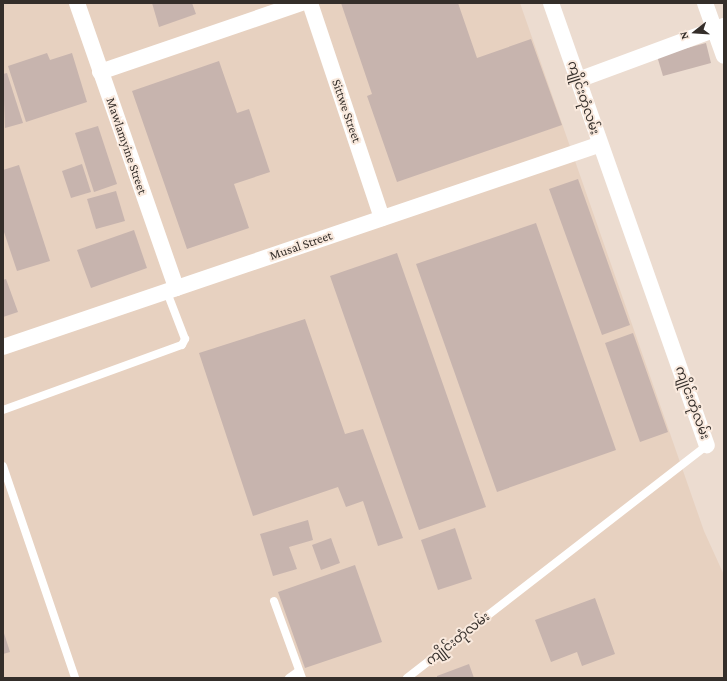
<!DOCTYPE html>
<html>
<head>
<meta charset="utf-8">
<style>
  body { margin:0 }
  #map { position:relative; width:727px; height:681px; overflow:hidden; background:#ecdcd0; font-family:"Crimson Pro","Noto Sans Myanmar",serif }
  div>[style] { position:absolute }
  .built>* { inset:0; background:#e7d1c0 }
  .building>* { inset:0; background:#c7b4ae }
  .lane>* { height:8px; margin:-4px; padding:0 4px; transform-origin:4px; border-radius:4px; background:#fff }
  .street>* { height:16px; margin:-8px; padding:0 8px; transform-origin:8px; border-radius:8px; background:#fff }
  span { translate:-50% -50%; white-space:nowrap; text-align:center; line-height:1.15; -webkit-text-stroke:4px #f9e9dd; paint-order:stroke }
  .street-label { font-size:13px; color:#342e2a }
  .frame { position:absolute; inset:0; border:4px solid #342e2a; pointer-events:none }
  .north { position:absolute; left:675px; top:12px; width:40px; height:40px; -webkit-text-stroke:3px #f9e9dd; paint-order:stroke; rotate:253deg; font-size:11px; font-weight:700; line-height:16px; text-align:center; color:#342e2a }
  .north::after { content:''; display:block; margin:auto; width:14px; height:18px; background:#342e2a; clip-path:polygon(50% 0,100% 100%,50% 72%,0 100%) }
</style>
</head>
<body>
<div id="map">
  <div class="built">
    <div style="clip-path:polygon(3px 3px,520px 3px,704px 531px,724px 575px,724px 678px,3px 678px)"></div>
  </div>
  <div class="building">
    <div style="clip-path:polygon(152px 3px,192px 3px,196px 14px,159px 27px)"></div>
    <div style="clip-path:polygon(341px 3px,458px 3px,477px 58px,531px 39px,562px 125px,397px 182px,367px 96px,372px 94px)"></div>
    <div style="clip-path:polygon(706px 43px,711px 63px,663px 76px,657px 56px)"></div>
    <div style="clip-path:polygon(47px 53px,50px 60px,72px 53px,87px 102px,26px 122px,8px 66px)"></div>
    <div style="clip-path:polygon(219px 61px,237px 113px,249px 109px,270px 172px,234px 184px,249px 228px,187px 249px,132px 91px)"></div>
    <div style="clip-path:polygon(7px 73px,23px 123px,5px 128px,3px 74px)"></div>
    <div style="clip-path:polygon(98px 126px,117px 184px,94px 192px,75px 133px)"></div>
    <div style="clip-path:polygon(82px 164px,91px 192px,71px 198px,62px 171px)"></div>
    <div style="clip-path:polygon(19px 165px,50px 261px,17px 271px,3px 229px,3px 170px)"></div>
    <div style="clip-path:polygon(578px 179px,630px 325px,602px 335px,549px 189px)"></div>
    <div style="clip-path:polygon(116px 191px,125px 221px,96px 229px,87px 199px)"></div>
    <div style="clip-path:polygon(536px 223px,616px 450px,497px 492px,416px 264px)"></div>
    <div style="clip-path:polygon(134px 230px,147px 268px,91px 288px,77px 250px)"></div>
    <div style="clip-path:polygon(397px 253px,486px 507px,419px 530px,330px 276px)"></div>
    <div style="clip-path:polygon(6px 279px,18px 312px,3px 317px,3px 280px)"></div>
    <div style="clip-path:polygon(305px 319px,345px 434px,363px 429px,403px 538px,378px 546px,363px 501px,346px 507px,338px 487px,253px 516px,199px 353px)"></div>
    <div style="clip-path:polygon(633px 333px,668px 432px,640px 442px,605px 343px)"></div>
    <div style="clip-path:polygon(308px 520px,313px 540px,289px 547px,297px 569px,273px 576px,260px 534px)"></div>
    <div style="clip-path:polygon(455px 528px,472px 579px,438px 590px,421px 540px)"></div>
    <div style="clip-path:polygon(331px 538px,340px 563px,321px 570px,312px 545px)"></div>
    <div style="clip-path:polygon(355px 565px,382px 642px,305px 668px,278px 592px)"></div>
    <div style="clip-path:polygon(595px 598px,615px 654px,582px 666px,577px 652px,551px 662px,535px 620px)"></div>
    <div style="clip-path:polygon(3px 630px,10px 652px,3px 654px)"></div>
    <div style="clip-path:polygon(469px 664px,474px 678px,437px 678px,437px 676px)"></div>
  </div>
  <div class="lane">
    <div style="left:3px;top:410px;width:190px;rotate:-20deg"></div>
    <div style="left:182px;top:345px;width:7px;rotate:-63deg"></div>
    <div style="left:185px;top:339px;width:50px;rotate:-111deg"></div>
    <div style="left:3px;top:466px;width:224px;rotate:71.2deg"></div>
    <div style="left:274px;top:601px;width:82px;rotate:70deg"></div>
    <div style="left:289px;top:678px;width:12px;rotate:-35deg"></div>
    <div style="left:407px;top:678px;width:380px;rotate:-37.8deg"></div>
  </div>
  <div class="street">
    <div style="left:77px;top:3px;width:302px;rotate:70.8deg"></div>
    <div style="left:310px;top:3px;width:227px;rotate:71.5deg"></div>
    <div style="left:551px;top:3px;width:469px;rotate:70.6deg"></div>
    <div style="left:705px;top:3px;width:56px;rotate:70.3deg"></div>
    <div style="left:100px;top:72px;width:213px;rotate:-18.9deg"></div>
    <div style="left:578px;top:80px;width:156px;rotate:-20.3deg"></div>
    <div style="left:3px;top:347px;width:628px;rotate:-18.75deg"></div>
  </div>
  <div class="street-label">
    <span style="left:583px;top:98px;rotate:72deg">ကျိုင်းတုံလမ်း</span>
    <span style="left:346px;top:111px;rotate:71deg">Sittwe Street</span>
    <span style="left:126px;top:146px;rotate:71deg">Mawlamyine Street</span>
    <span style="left:301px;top:246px;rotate:-19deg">Musal Street</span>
    <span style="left:692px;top:403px;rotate:70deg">ကျိုင်းတုံလမ်း</span>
    <span style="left:458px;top:639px;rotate:-38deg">ကျိုင်းတုံလမ်း</span>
  </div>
  <div class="frame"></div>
  <div class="north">N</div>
</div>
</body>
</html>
